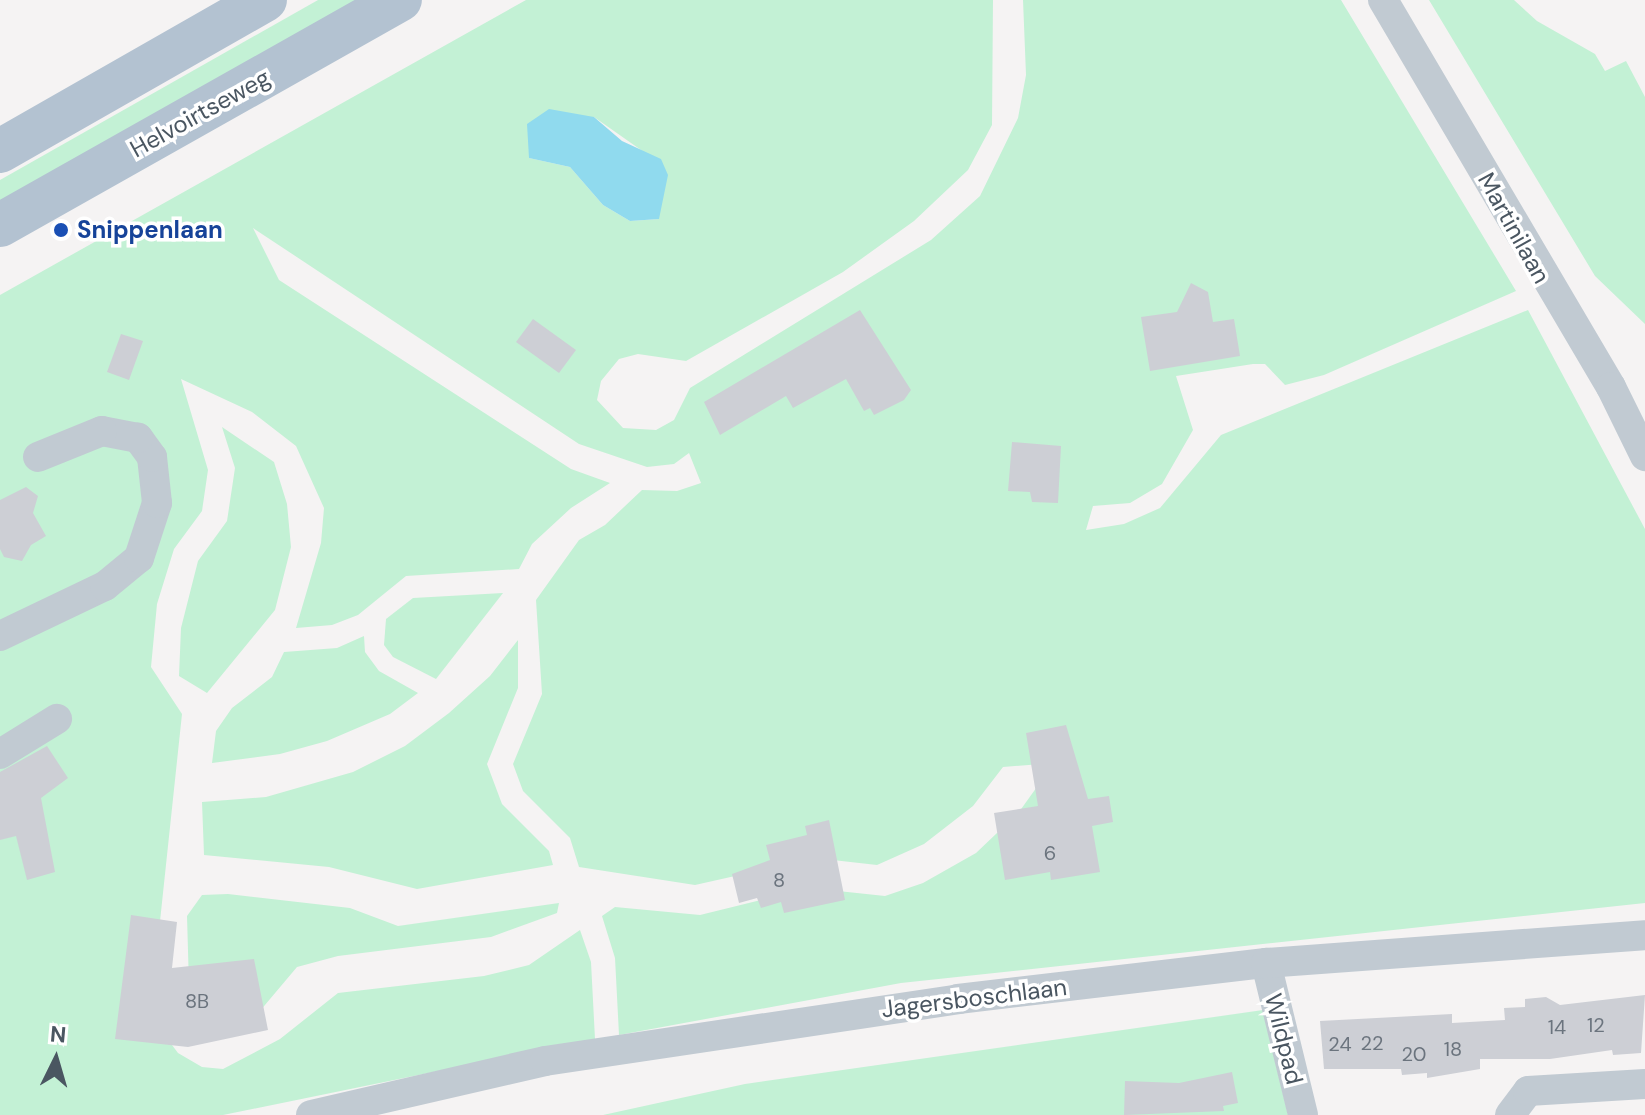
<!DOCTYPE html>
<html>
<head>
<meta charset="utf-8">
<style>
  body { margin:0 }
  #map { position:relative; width:1645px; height:1115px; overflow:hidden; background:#f5f3f3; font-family:"DM Sans",sans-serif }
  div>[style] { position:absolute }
  .green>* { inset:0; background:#c3f1d5 }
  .water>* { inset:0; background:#90daee }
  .building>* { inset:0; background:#cdcfd5 }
  .street>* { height:30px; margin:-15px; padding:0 15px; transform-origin:15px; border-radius:15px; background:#c1cad2 }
  .primary>* { height:44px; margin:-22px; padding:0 22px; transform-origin:22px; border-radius:22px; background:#b3c2d1 }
  .dots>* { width:22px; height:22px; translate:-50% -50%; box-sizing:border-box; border:4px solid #fff; border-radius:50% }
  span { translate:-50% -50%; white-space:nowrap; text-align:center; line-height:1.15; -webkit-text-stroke:7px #fff; paint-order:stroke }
  .number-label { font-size:20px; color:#6b747e }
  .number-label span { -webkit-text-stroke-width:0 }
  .street-label { font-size:24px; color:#4a5661 }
  .transit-label { font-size:24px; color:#164399; font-weight:700 }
  .left { translate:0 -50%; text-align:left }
  .north { position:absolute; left:16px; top:1019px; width:80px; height:80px; -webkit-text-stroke:6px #fff; paint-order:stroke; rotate:5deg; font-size:22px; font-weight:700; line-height:32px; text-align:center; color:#4a5661 }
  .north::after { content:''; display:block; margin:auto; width:28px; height:36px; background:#4a5661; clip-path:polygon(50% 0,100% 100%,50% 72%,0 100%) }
</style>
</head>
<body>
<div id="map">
  <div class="green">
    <div style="clip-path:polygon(318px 0,359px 0,0 206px,0 180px)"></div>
    <div style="clip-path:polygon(evenodd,526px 0,993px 0,992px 125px,968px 170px,914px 221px,843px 272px,686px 361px,638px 354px,619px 359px,601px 381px,597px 400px,623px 428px,656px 430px,674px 420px,690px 388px,931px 240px,980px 196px,1018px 118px,1026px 75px,1023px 0,1341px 0,1516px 291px,1324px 375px,1285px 385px,1265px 364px,1253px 364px,1176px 376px,1193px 430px,1162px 484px,1130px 503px,1093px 506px,1086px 530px,1124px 524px,1160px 508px,1221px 435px,1528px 310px,1645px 529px,1645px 903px,901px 983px,619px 1035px,615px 958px,602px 916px,615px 907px,700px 915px,769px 898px,838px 891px,885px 896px,923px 883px,976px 853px,1019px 812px,1054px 763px,1003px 767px,973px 806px,924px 844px,877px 865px,815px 858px,695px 885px,579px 867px,570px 838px,523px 791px,513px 764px,542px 694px,536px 600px,579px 540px,605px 525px,642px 490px,677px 491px,701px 483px,689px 453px,674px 464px,647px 467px,579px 444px,253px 228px,279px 280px,571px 469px,610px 483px,571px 508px,532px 544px,519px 569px,406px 576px,358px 615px,332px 625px,296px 628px,321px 543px,324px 508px,296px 446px,252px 412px,181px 379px,208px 470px,202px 511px,174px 549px,157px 604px,151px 667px,182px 714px,156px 959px,163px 1033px,178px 1053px,202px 1067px,223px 1069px,280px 1039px,338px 993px,484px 976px,529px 965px,580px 930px,591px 962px,595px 1039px,223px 1115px,0 1115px,0 295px,526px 0,594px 117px,651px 157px,659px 219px,630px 221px,603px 205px,570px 167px,529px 158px,594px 117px)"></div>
    <div style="clip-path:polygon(1429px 0,1514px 0,1537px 21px,1595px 54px,1605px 71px,1626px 61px,1645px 97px,1645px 324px,1595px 276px)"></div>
    <div style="clip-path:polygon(222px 427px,274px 462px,287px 504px,291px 547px,275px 610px,207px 693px,179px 676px,181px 628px,198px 561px,227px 521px,235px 468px)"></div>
    <div style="clip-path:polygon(503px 593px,436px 679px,393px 657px,384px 645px,386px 619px,413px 598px)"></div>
    <div style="clip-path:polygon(364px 636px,365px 652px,379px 671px,418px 693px,390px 714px,327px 741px,280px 754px,212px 763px,216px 731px,232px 708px,272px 677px,284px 652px,337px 648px)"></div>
    <div style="clip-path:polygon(518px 640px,518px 688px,487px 764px,502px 804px,549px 851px,553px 865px,417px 889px,329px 867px,204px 855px,202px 802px,266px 797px,353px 772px,405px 746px,449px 713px,490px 676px)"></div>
    <div style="clip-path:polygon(228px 894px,350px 908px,398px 926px,559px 903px,557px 913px,491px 937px,338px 956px,297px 967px,254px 1018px,189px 986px,187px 916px,202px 895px)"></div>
    <div style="clip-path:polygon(1263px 1010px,1288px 1115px,603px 1115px,745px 1084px)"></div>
  </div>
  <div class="water">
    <div style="clip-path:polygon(549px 109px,594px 117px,622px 141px,661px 159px,668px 175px,659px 219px,630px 221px,603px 205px,570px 167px,529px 158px,527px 124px)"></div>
  </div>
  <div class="building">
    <div style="clip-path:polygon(1191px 283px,1208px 292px,1213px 322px,1234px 319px,1240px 356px,1150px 371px,1141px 317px,1177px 312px)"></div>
    <div style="clip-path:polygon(860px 310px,911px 390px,904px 400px,874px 415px,870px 408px,864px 411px,846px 379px,793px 408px,786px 396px,720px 435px,704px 402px)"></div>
    <div style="clip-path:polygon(533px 319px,576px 350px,559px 373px,516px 342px)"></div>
    <div style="clip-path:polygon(121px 334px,143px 341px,129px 380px,107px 372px)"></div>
    <div style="clip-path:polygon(1012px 442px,1061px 446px,1058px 503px,1032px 502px,1030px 492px,1008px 491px)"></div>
    <div style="clip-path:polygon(26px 487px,38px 496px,33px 513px,46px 536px,31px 545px,22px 561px,4px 557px,0 549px,0 500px)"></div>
    <div style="clip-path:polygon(1066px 725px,1088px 799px,1109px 796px,1113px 822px,1092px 826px,1100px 872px,1051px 880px,1050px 872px,1005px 880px,994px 813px,1038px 806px,1026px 733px)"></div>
    <div style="clip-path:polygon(47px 746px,68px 778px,41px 798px,55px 872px,27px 880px,16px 836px,0 840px,0 772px)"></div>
    <div style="clip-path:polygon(829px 820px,845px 900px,784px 913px,781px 902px,761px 908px,757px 898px,739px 903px,732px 874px,770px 860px,766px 845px,807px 835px,805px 826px)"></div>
    <div style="clip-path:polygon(131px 915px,177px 922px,172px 968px,254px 959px,268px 1030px,188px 1047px,115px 1039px)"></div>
    <div style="clip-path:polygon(1645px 995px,1641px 1053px,1613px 1055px,1612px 1050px,1550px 1059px,1480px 1059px,1480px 1069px,1427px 1078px,1427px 1073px,1402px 1075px,1401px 1069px,1324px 1069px,1320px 1021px,1452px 1014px,1452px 1023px,1505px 1020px,1504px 1008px,1525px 1007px,1525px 999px,1546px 997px,1560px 1005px)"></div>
    <div style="clip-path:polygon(1232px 1072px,1238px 1103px,1223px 1106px,1224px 1111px,1124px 1115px,1125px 1081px,1179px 1083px)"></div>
  </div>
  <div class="street">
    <div style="left:1383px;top:0;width:449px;rotate:59.5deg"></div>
    <div style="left:1611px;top:387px;width:77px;rotate:63.8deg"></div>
    <div style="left:0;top:636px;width:116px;rotate:-25.5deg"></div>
    <div style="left:105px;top:586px;width:44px;rotate:-39.5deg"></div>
    <div style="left:139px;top:558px;width:58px;rotate:-71.9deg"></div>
    <div style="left:157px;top:503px;width:46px;rotate:-96.2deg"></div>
    <div style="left:152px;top:457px;width:24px;rotate:-126deg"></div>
    <div style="left:138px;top:438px;width:37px;rotate:-169deg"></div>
    <div style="left:102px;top:431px;width:69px;rotate:157.9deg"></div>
    <div style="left:0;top:754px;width:67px;rotate:-31.6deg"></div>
    <div style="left:1266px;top:963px;width:156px;rotate:76.3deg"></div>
    <div style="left:311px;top:1115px;width:240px;rotate:-13deg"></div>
    <div style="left:545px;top:1061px;width:418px;rotate:-8.5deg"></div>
    <div style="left:958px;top:999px;width:310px;rotate:-6.7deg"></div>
    <div style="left:1266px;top:963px;width:380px;rotate:-4.2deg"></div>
    <div style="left:1510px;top:1115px;width:30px;rotate:-53deg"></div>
    <div style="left:1528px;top:1091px;width:117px;rotate:-3.4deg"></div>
  </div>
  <div class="primary">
    <div style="left:0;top:151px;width:305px;rotate:-29.7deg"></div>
    <div style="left:0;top:225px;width:459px;rotate:-29.4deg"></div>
  </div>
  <div class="dots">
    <div style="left:61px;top:230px;background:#1a4fb4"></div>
  </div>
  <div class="number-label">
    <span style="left:1050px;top:853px">6</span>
    <span style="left:779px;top:880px">8</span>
    <span style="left:197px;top:1001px">8B</span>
    <span style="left:1596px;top:1025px">12</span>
    <span style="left:1557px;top:1027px">14</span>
    <span style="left:1372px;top:1043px">22</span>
    <span style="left:1340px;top:1044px">24</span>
    <span style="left:1453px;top:1049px">18</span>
    <span style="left:1414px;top:1054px">20</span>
  </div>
  <div class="street-label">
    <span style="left:200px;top:113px;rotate:-29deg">Helvoirtseweg</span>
    <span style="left:1514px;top:228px;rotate:61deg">Martinilaan</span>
    <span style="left:974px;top:998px;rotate:-7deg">Jagersboschlaan</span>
    <span style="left:1284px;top:1039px;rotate:76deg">Wildpad</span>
  </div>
  <div class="transit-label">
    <span class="left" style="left:77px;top:230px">Snippenlaan</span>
  </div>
  <div class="north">N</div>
</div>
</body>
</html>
